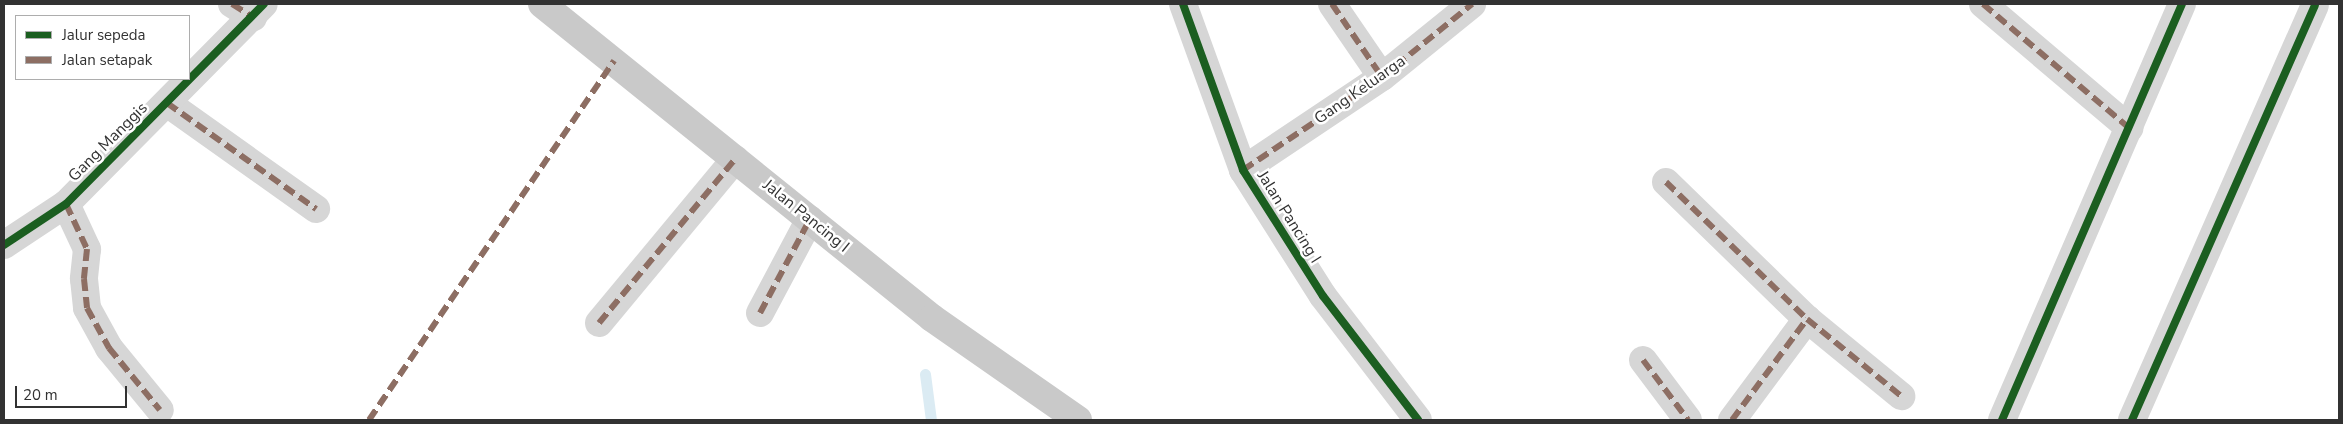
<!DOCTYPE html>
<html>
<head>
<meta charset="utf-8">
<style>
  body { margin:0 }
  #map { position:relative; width:2343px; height:424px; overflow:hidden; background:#fff; font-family:"Nunito Sans",sans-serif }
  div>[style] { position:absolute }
  .stream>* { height:11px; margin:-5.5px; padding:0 5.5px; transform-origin:5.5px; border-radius:5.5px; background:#dbebf3 }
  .minor>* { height:28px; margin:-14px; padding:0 14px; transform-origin:14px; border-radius:14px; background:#d6d6d6 }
  .major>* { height:28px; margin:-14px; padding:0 14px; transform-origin:14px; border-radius:14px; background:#c9c9c9 }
  .quiet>* { height:6px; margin-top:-3px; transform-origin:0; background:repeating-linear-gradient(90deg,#8d6e63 0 12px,transparent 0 18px) }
  .cycleway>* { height:8px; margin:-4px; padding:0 4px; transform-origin:4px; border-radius:4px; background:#1b5e20 }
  span { translate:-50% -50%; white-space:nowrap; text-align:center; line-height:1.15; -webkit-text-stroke:5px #fff; paint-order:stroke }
  .street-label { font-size:16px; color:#323232 }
  .frame { position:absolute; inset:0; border:5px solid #323232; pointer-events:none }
  .legend { position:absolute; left:15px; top:15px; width:175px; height:65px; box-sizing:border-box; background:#fff; border:1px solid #adadad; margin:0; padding:6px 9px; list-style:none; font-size:15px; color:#323232 }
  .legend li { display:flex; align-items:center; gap:10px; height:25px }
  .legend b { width:25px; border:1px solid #adadad }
  .scale { position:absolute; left:15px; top:386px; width:112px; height:22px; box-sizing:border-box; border:2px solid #323232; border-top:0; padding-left:6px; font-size:15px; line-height:18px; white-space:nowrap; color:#323232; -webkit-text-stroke:4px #fff; paint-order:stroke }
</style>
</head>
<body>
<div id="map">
  <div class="stream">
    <div style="left:925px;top:374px;width:46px;rotate:82.6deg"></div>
  </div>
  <div class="minor">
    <div style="left:232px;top:4px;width:25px;rotate:32deg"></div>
    <div style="left:1183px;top:4px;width:177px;rotate:70.1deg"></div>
    <div style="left:1243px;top:170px;width:149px;rotate:57.6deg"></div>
    <div style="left:1323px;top:296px;width:156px;rotate:52.5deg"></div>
    <div style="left:1332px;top:4px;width:88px;rotate:55.6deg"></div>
    <div style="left:1983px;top:4px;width:192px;rotate:40.3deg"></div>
    <div style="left:167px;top:103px;width:183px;rotate:35.4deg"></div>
    <div style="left:1243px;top:170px;width:167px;rotate:-33.8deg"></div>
    <div style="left:1382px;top:77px;width:116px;rotate:-39deg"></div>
    <div style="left:1666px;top:182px;width:197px;rotate:44.2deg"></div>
    <div style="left:1807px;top:319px;width:122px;rotate:39.3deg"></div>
    <div style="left:66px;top:204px;width:50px;rotate:65deg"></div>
    <div style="left:87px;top:249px;width:30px;rotate:96deg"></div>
    <div style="left:84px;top:279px;width:29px;rotate:84deg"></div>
    <div style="left:87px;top:308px;width:46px;rotate:61.2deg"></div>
    <div style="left:109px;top:348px;width:80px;rotate:50.6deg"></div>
    <div style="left:4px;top:245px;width:74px;rotate:-33.5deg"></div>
    <div style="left:66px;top:204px;width:281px;rotate:-45.3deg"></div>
    <div style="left:760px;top:313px;width:106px;rotate:-62deg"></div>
    <div style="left:599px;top:323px;width:213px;rotate:-50.3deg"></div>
    <div style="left:1643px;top:360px;width:75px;rotate:53.1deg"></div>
    <div style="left:1732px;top:420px;width:126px;rotate:-53.4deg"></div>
    <div style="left:2002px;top:420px;width:453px;rotate:-66.6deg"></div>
    <div style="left:2132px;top:420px;width:453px;rotate:-66.2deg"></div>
  </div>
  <div class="major">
    <div style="left:542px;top:4px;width:501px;rotate:38.84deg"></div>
    <div style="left:932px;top:318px;width:178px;rotate:34.9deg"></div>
  </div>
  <div class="quiet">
    <div style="left:232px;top:4px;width:25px;rotate:32deg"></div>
    <div style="left:1332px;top:4px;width:88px;rotate:55.6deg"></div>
    <div style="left:1983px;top:4px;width:192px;rotate:40.3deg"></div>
    <div style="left:167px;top:103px;width:183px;rotate:35.4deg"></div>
    <div style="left:1243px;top:170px;width:167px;rotate:-33.8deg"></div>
    <div style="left:1382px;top:77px;width:116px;rotate:-39deg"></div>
    <div style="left:1666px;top:182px;width:197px;rotate:44.2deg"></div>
    <div style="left:1807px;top:319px;width:122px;rotate:39.3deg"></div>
    <div style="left:66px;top:204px;width:50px;rotate:65deg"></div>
    <div style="left:87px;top:249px;width:30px;rotate:96deg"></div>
    <div style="left:84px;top:279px;width:29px;rotate:84deg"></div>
    <div style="left:87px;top:308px;width:46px;rotate:61.2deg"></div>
    <div style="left:109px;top:348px;width:80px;rotate:50.6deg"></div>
    <div style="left:760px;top:313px;width:106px;rotate:-62deg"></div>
    <div style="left:599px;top:323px;width:213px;rotate:-50.3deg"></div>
    <div style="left:1643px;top:360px;width:75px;rotate:53.1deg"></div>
    <div style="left:369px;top:420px;width:435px;rotate:-55.7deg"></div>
    <div style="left:1732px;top:420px;width:126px;rotate:-53.4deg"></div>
  </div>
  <div class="cycleway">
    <div style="left:1183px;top:4px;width:177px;rotate:70.1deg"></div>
    <div style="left:1243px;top:170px;width:149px;rotate:57.6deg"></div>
    <div style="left:1323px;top:296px;width:156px;rotate:52.5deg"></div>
    <div style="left:4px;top:245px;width:74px;rotate:-33.5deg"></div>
    <div style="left:66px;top:204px;width:281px;rotate:-45.3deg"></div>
    <div style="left:2002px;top:420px;width:453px;rotate:-66.6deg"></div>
    <div style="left:2132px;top:420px;width:453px;rotate:-66.2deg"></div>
  </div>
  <div class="street-label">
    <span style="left:1360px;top:90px;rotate:-35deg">Gang Keluarga</span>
    <span style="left:108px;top:142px;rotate:-45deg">Gang Manggis</span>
    <span style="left:806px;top:216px;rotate:39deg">Jalan Pancing I</span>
    <span style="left:1289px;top:217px;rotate:58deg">Jalan Pancing I</span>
  </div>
  <div class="frame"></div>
  <ul class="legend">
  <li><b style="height:6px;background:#1b5e20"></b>Jalur sepeda</li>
  <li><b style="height:6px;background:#8d6e63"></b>Jalan setapak</li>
  </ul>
  <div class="scale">20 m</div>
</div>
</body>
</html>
